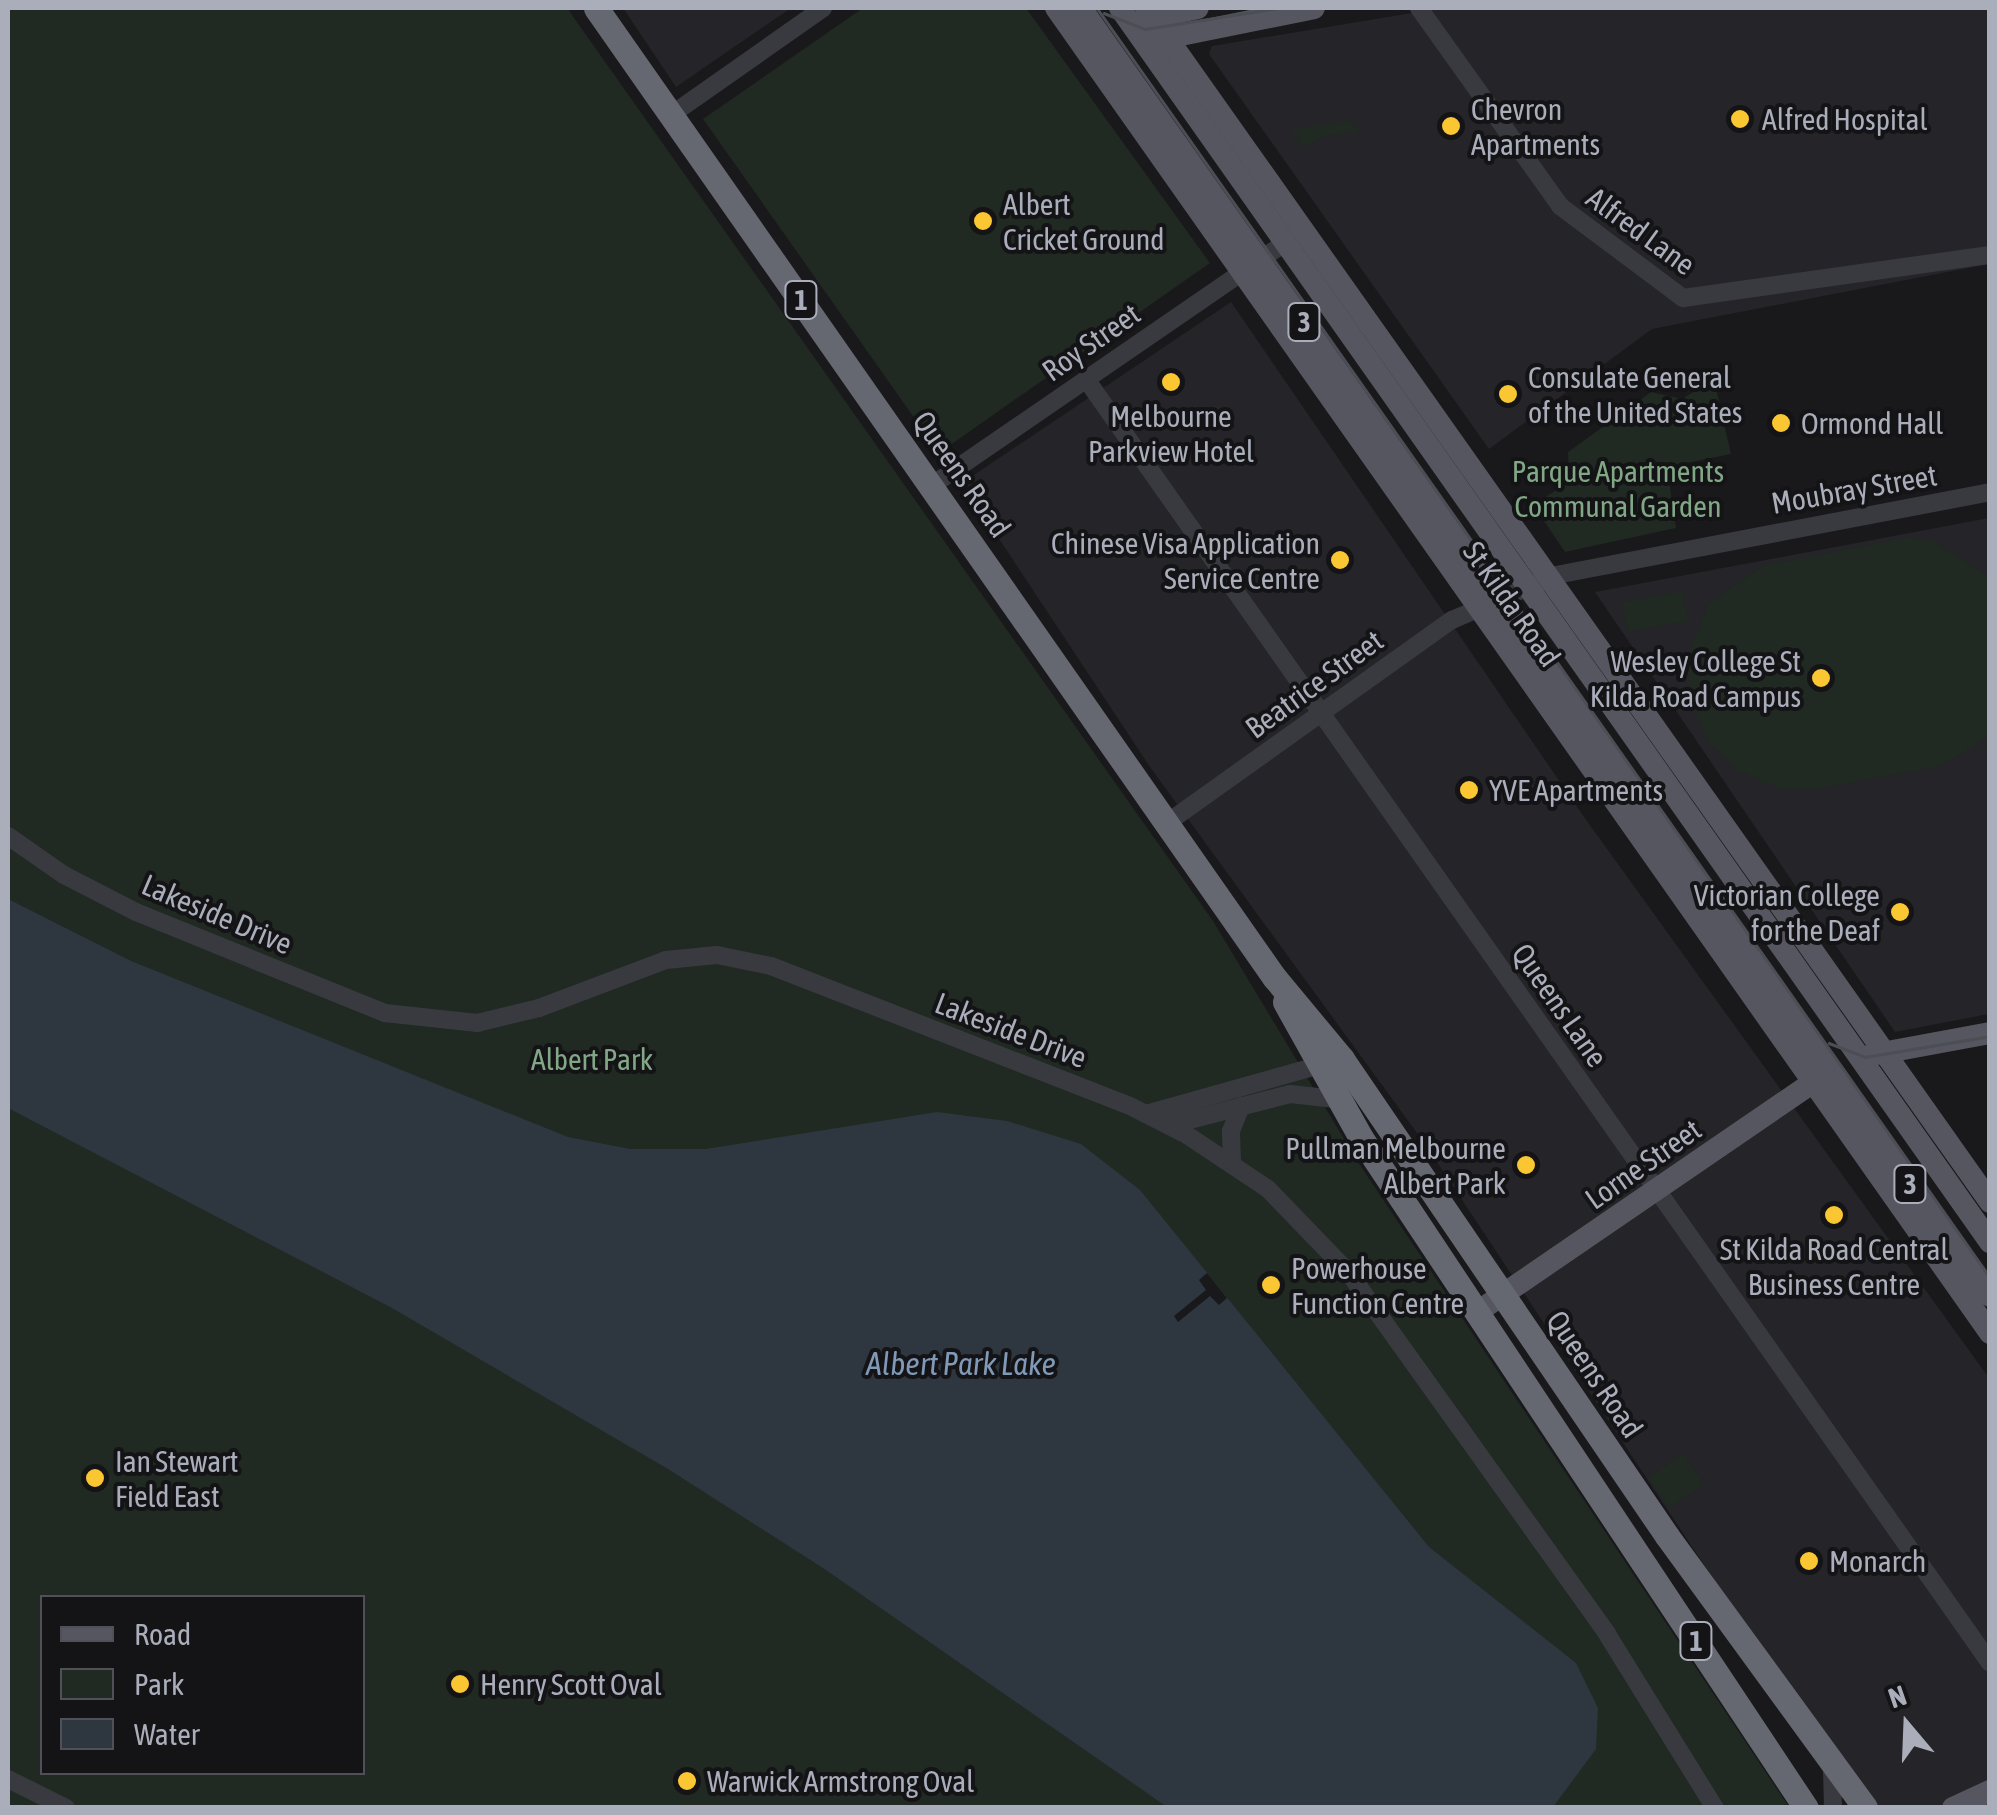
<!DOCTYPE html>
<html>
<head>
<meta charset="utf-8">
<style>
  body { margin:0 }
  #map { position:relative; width:1997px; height:1815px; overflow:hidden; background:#19181b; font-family:"Asap Condensed",sans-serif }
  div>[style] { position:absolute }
  .built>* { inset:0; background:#252428 }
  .green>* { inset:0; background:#202922 }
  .water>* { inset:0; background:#2e3640 }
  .pier>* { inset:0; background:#19181b }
  .minor>* { height:18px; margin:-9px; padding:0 9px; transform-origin:9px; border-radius:9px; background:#393a40 }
  .major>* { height:22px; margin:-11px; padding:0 11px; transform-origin:11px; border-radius:11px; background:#55565f }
  .highway>* { height:25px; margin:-12.5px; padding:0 12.5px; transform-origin:12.5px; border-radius:12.5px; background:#656771 }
  .tram>* { height:2.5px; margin:-1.25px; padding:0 1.25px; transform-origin:1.25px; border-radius:1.25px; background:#4c4e55 }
  .dots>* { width:28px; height:28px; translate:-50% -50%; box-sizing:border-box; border:5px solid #141316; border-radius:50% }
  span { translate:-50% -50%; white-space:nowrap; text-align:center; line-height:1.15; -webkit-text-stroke:8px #141316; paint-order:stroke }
  .shield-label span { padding:2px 8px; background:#141316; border:2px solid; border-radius:8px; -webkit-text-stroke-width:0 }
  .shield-label { font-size:28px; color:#aaaebb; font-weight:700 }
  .poi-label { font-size:30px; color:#aaaebb }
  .left { translate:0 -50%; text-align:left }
  .right { translate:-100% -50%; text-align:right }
  .street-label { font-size:30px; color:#aaaebb }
  .park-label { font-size:30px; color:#81a786 }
  .water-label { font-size:32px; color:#8099b7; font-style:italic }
  .frame { position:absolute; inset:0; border:10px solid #aaaebb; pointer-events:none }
  .legend { position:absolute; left:40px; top:1595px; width:325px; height:180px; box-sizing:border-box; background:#141316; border:2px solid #505158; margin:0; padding:12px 18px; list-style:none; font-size:30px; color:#aaaebb }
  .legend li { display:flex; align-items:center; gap:20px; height:50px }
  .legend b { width:50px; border:2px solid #505158 }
  .north { position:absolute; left:1857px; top:1675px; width:100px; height:100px; -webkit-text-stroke:8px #141316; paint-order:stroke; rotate:341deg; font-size:28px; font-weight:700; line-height:40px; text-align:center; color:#aaaebb }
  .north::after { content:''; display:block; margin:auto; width:35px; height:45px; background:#aaaebb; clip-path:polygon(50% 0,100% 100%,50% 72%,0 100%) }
</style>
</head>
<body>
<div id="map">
  <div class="built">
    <div style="clip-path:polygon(623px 8px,791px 8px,676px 87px)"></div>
    <div style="clip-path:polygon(1442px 8px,1989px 8px,1989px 264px,1652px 329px,1489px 449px,1209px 54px,1212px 46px)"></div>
    <div style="clip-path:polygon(1231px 302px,1584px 817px,1989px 1378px,1989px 1807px,1878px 1807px,1728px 1601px,1425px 1144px,1150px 767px,962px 483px)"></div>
    <div style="clip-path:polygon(1989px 518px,1989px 1014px,1895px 1032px,1595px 592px)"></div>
  </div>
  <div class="green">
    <div style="clip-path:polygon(evenodd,8px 8px,567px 8px,1213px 921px,1358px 1162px,1789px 1807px,8px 1807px,8px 8px,42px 1598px,362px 1598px,362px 1772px,42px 1772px,42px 1598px)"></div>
    <div style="clip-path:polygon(863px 8px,1026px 8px,1210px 263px,939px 453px,703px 119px)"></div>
    <div style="clip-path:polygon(1351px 120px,1360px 133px,1325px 136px,1304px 148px,1291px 130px)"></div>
    <div style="clip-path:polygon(1714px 379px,1731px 454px,1667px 467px,1676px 528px,1565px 552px,1533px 505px,1569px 482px,1568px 452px,1651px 392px,1682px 399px)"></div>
    <div style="clip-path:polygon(1909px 537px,1933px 541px,1989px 577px,1989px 737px,1941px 766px,1811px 790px,1780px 789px,1736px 770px,1707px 740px,1691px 701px,1687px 656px,1709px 603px,1765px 565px)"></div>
    <div style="clip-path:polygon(1683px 591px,1689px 621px,1628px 632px,1622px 602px)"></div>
    <div style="clip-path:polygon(1683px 1453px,1705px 1484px,1669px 1508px,1648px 1478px)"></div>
  </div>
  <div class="water">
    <div style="clip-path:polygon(8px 899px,131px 961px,568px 1137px,630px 1149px,706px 1149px,937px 1112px,1007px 1121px,1081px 1144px,1140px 1190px,1429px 1547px,1576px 1663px,1598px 1708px,1596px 1749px,1553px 1807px,1167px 1807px,823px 1568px,668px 1469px,392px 1308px,8px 1108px)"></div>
  </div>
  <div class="pier">
    <div style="clip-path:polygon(1207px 1273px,1227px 1298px,1219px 1305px,1210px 1296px,1178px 1322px,1174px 1316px,1206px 1290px,1199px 1280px)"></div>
  </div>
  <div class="minor">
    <div style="left:1419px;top:8px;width:243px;rotate:54.5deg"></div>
    <div style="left:1560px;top:206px;width:154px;rotate:36.8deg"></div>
    <div style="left:1683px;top:298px;width:310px;rotate:-8deg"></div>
    <div style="left:671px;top:115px;width:186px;rotate:-35.1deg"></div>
    <div style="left:1086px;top:379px;width:1570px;rotate:54.85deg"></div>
    <div style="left:931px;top:486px;width:427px;rotate:-34.5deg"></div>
    <div style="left:1167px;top:823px;width:350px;rotate:-35.5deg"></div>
    <div style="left:1452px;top:620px;width:113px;rotate:-23.4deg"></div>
    <div style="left:1556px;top:575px;width:442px;rotate:-10.8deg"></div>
    <div style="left:8px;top:836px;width:68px;rotate:34.9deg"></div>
    <div style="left:64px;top:875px;width:81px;rotate:27.2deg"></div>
    <div style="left:136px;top:912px;width:269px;rotate:22.1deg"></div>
    <div style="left:385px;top:1013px;width:93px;rotate:6.2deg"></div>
    <div style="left:477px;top:1023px;width:64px;rotate:-13.6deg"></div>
    <div style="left:539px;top:1008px;width:136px;rotate:-20.7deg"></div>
    <div style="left:666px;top:960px;width:51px;rotate:-5.6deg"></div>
    <div style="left:717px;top:955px;width:55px;rotate:11.5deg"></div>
    <div style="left:771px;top:966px;width:385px;rotate:21.3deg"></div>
    <div style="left:1130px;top:1106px;width:64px;rotate:27deg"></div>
    <div style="left:1187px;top:1135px;width:97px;rotate:33.7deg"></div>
    <div style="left:1268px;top:1189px;width:117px;rotate:46deg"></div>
    <div style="left:1349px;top:1273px;width:444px;rotate:54.4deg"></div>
    <div style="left:1607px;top:1634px;width:205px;rotate:58.2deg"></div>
    <div style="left:1146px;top:1114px;width:189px;rotate:-15.7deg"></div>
    <div style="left:1170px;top:1125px;width:124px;rotate:-14.5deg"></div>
    <div style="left:1290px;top:1094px;width:46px;rotate:6.2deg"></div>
    <div style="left:1232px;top:1162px;width:31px;rotate:-92deg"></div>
    <div style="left:1231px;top:1131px;width:27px;rotate:-68deg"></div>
    <div style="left:1832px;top:1768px;width:40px;rotate:88.6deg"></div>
    <div style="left:8px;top:1779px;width:65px;rotate:26.6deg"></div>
  </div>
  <div class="major">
    <div style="left:1056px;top:8px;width:1621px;rotate:54.82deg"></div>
    <div style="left:1081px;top:8px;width:1576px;rotate:54.79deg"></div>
    <div style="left:1120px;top:8px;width:1510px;rotate:54.82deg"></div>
    <div style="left:1146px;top:8px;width:1462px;rotate:54.74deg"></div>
    <div style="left:1143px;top:20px;width:56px;rotate:-12.3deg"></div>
    <div style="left:1156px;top:40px;width:161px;rotate:-11.4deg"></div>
    <div style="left:1871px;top:1055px;width:121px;rotate:-10.5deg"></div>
    <div style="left:1476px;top:1313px;width:422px;rotate:-34.4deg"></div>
    <div style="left:1953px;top:1808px;width:41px;rotate:-24.7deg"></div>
  </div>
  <div class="highway">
    <div style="left:596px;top:8px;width:1183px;rotate:55.02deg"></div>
    <div style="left:1274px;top:977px;width:107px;rotate:50.3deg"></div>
    <div style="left:1342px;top:1059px;width:577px;rotate:55.73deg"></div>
    <div style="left:1667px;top:1536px;width:336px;rotate:53.9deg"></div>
    <div style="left:1285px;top:1002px;width:156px;rotate:60.8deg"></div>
    <div style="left:1361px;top:1138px;width:804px;rotate:56.41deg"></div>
  </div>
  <div class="tram">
    <div style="left:1097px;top:8px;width:1552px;rotate:54.87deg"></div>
    <div style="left:1104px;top:13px;width:44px;rotate:21.3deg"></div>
    <div style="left:1145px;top:29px;width:135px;rotate:-9deg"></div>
    <div style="left:1829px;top:1043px;width:39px;rotate:21deg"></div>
    <div style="left:1865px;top:1057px;width:127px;rotate:-9.5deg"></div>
  </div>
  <div class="dots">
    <div style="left:1740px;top:119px;background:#fac732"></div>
    <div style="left:1451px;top:126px;background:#fac732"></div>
    <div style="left:983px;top:221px;background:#fac732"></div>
    <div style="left:1171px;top:382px;background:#fac732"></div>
    <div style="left:1508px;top:394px;background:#fac732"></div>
    <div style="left:1781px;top:423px;background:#fac732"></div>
    <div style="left:1340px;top:560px;background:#fac732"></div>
    <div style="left:1821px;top:678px;background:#fac732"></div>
    <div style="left:1469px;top:790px;background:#fac732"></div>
    <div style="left:1900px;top:912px;background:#fac732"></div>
    <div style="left:1526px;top:1165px;background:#fac732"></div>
    <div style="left:1834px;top:1215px;background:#fac732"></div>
    <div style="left:1271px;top:1285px;background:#fac732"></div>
    <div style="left:95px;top:1478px;background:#fac732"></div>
    <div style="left:1809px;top:1561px;background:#fac732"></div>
    <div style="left:460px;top:1684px;background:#fac732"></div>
    <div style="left:687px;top:1781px;background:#fac732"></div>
  </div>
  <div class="shield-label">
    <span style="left:801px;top:300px">1</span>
    <span style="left:1304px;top:322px">3</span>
    <span style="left:1910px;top:1184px">3</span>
    <span style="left:1696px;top:1641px">1</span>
  </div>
  <div class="poi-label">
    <span class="left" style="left:1471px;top:126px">Chevron<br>Apartments</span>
    <span class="left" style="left:1762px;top:119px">Alfred Hospital</span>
    <span class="left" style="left:1003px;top:221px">Albert<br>Cricket Ground</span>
    <span class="left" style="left:1528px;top:394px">Consulate General<br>of the United States</span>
    <span style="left:1171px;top:433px">Melbourne<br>Parkview Hotel</span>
    <span class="left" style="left:1801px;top:423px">Ormond Hall</span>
    <span class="right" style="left:1320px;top:560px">Chinese Visa Application<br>Service Centre</span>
    <span class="right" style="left:1801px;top:678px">Wesley College St<br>Kilda Road Campus</span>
    <span class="left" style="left:1489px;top:790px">YVE Apartments</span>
    <span class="right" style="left:1880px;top:912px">Victorian College<br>for the Deaf</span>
    <span class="right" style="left:1506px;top:1165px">Pullman Melbourne<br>Albert Park</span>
    <span style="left:1834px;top:1266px">St Kilda Road Central<br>Business Centre</span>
    <span class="left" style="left:1291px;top:1285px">Powerhouse<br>Function Centre</span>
    <span class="left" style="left:115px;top:1478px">Ian Stewart<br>Field East</span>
    <span class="left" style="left:1829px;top:1561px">Monarch</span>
    <span class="left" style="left:480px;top:1684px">Henry Scott Oval</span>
    <span class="left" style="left:707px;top:1781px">Warwick Armstrong Oval</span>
  </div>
  <div class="street-label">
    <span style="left:1641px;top:231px;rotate:36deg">Alfred Lane</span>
    <span style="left:1091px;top:342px;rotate:-35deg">Roy Street</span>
    <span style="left:962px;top:474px;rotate:55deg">Queens Road</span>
    <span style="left:1854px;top:489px;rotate:-10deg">Moubray Street</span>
    <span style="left:1512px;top:604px;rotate:55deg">St Kilda Road</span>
    <span style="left:1314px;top:684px;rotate:-36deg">Beatrice Street</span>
    <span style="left:217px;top:914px;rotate:23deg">Lakeside Drive</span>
    <span style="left:1560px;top:1005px;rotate:55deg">Queens Lane</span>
    <span style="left:1011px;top:1030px;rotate:21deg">Lakeside Drive</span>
    <span style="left:1643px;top:1164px;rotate:-35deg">Lorne Street</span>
    <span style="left:1595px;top:1374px;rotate:56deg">Queens Road</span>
  </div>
  <div class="park-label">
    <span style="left:1618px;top:488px">Parque Apartments<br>Communal Garden</span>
    <span style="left:592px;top:1059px">Albert Park</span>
  </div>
  <div class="water-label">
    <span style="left:961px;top:1364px">Albert Park Lake</span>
  </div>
  <div class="frame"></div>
  <ul class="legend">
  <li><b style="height:12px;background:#55565f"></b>Road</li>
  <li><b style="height:28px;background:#202922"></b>Park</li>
  <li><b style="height:28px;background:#2e3640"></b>Water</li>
  </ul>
  <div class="north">N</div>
</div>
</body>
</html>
